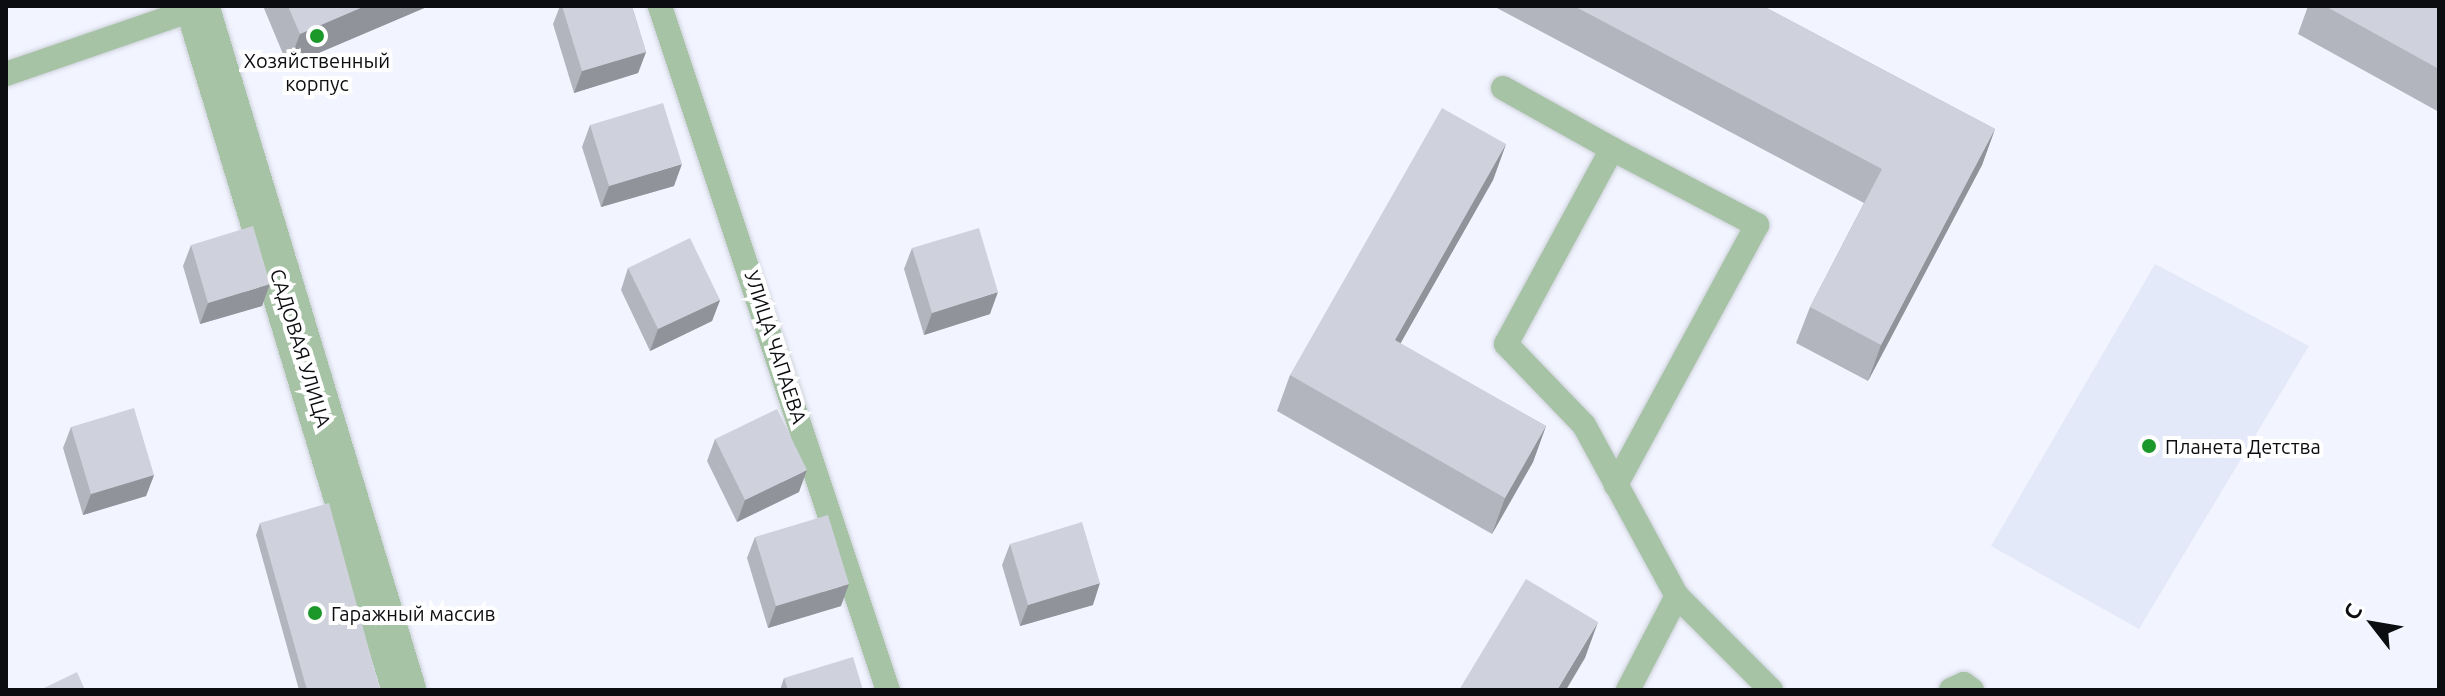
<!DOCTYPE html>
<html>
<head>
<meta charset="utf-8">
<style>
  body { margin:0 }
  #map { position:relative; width:2445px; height:696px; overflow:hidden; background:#f2f5ff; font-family:Ubuntu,sans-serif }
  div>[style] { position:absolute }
  .built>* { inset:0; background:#e3e9f9 }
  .roads { filter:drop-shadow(0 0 2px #cdd0d9) drop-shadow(0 0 2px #cdd0d9) }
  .service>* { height:24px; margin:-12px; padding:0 12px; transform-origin:12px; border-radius:12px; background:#a6c3a5 }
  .minor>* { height:44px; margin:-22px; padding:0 22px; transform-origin:22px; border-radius:22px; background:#a6c3a5 }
  .wall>* { inset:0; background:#b2b5bd }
  .shaded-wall>* { inset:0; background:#91939a }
  .building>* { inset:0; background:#cfd2dc }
  .dots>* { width:22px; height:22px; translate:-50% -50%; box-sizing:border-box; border:4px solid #fff; border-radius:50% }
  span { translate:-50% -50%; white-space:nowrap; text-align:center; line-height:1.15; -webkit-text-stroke:8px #fff; paint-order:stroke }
  .poi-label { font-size:20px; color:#0c0d10 }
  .left { translate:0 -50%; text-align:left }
  .street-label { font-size:20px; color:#0c0d10 }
  .frame { position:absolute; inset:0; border:8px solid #0c0d10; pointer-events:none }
  .north { position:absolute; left:2333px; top:584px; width:80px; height:80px; -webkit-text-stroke:6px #fff; paint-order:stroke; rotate:301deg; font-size:22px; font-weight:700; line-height:32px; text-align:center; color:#0c0d10 }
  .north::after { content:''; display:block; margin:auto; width:28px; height:36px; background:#0c0d10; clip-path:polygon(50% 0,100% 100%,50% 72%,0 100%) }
</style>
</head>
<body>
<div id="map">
  <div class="built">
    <div style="clip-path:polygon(2155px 264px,2309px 346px,2139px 629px,1991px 546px)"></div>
  </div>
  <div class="roads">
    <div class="service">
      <div style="left:660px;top:6px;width:721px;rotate:71.57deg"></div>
      <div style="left:6px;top:74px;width:203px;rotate:-19deg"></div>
      <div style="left:1503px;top:88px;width:125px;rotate:29.2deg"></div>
      <div style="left:1612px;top:149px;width:222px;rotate:118.5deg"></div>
      <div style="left:1506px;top:344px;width:112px;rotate:46.1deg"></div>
      <div style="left:1584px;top:425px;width:195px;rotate:61.5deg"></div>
      <div style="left:1612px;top:149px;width:164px;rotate:27.7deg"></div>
      <div style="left:1757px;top:225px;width:296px;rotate:118.5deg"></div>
      <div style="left:1628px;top:690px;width:106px;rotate:-62.5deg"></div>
      <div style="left:1677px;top:596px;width:133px;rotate:45deg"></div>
      <div style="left:1951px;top:690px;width:14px;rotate:-25deg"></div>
      <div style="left:1964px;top:684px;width:10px;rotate:37deg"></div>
    </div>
    <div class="minor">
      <div style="left:197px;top:6px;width:715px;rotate:73.16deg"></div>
    </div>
  </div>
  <div class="wall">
    <div style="clip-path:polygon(263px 6px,429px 6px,288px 66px)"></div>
    <div style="clip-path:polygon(560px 6px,632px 6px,646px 52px,638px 73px,574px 93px,553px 24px)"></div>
    <div style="clip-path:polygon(1495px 6px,1763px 6px,1995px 129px,1982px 165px,1868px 381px,1796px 343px,1810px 307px,1864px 203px,1495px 7px)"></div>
    <div style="clip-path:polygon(2308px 6px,2439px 6px,2439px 112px,2298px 34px)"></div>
    <div style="clip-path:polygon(590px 125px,674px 186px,601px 207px,582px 147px)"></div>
    <div style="clip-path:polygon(1506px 144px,1493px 180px,1400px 344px,1546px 426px,1533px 462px,1492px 534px,1277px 411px,1290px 375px)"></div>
    <div style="clip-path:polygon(191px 245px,262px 306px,200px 324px,183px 266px)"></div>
    <div style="clip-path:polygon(912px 248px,990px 314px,924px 335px,904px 269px)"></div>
    <div style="clip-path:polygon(628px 268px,720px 300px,712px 321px,650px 351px,621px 290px)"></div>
    <div style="clip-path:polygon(71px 427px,154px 475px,146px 496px,83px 515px,63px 448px)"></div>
    <div style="clip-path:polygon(715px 439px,799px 492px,737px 522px,707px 461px)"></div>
    <div style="clip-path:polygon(260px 523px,380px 690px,299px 690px,256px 535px)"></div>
    <div style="clip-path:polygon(755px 537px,841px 606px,768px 628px,747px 558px)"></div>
    <div style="clip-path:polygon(1010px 544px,1093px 605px,1020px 626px,1002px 565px)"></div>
    <div style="clip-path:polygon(784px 678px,863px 690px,780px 690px)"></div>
  </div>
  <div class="shaded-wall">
    <div style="clip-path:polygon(365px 6px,429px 6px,288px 66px,300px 34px)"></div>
    <div style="clip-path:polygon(646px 52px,638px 73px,574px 93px,582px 71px)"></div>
    <div style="clip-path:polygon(1995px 129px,1982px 165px,1868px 381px,1881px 345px)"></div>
    <div style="clip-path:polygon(1506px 144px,1493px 180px,1382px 376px,1395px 340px)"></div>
    <div style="clip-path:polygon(682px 164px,674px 186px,601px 207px,609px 186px)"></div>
    <div style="clip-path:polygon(270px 284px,262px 306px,200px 324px,208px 303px)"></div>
    <div style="clip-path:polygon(998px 292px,990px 314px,924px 335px,932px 313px)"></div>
    <div style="clip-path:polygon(720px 300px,712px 321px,650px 351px,658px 329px)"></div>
    <div style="clip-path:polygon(1546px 426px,1533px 462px,1492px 534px,1505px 498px)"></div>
    <div style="clip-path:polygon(807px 470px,799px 492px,737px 522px,745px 500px)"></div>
    <div style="clip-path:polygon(154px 475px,146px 496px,83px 515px,91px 494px)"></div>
    <div style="clip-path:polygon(1100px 583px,1093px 605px,1020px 626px,1028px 605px)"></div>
    <div style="clip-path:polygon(849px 584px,841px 606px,768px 628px,776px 606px)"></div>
    <div style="clip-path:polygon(1598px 622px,1585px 658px,1566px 690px,1557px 690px)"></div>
  </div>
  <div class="building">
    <div style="clip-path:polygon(288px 6px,365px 6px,300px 34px)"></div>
    <div style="clip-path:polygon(562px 6px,632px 6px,646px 52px,582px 71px)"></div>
    <div style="clip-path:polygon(1574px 6px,1763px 6px,1995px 129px,1881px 345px,1810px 307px,1882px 169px)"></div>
    <div style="clip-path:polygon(2325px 6px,2439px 6px,2439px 69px)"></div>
    <div style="clip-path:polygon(663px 103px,682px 164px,609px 186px,590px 125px)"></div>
    <div style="clip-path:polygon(1442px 108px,1506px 144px,1395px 340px,1546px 426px,1505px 498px,1290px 375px)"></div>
    <div style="clip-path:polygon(253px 226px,270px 284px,208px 303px,191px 245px)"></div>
    <div style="clip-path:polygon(979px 228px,998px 292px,932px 313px,912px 248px)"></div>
    <div style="clip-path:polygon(690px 238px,720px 300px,658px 329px,628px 268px)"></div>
    <div style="clip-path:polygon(134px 408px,154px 475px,91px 494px,71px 427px)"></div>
    <div style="clip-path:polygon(777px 409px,807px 470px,745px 500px,715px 439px)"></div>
    <div style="clip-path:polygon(329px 503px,380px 690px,307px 690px,260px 523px)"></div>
    <div style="clip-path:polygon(828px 515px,849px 584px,776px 606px,755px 537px)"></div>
    <div style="clip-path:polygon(1082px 522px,1100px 583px,1028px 605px,1010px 544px)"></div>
    <div style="clip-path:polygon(1526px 579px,1598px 622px,1557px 690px,1459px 690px)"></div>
    <div style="clip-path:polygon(853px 657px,863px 690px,788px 690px,784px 678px)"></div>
    <div style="clip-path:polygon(77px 672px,85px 690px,40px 690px)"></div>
  </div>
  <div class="dots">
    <div style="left:317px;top:36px;background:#1c982a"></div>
    <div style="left:2149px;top:446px;background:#1c982a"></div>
    <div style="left:315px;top:613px;background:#1c982a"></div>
  </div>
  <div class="poi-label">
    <span style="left:317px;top:72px">Хозяйственный<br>корпус</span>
    <span class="left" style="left:2165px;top:446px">Планета Детства</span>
    <span class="left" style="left:331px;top:613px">Гаражный массив</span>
  </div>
  <div class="street-label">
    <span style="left:776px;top:347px;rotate:72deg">УЛИЦА ЧАПАЕВА</span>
    <span style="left:301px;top:348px;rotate:73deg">САДОВАЯ УЛИЦА</span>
  </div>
  <div class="frame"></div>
  <div class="north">С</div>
</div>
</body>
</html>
